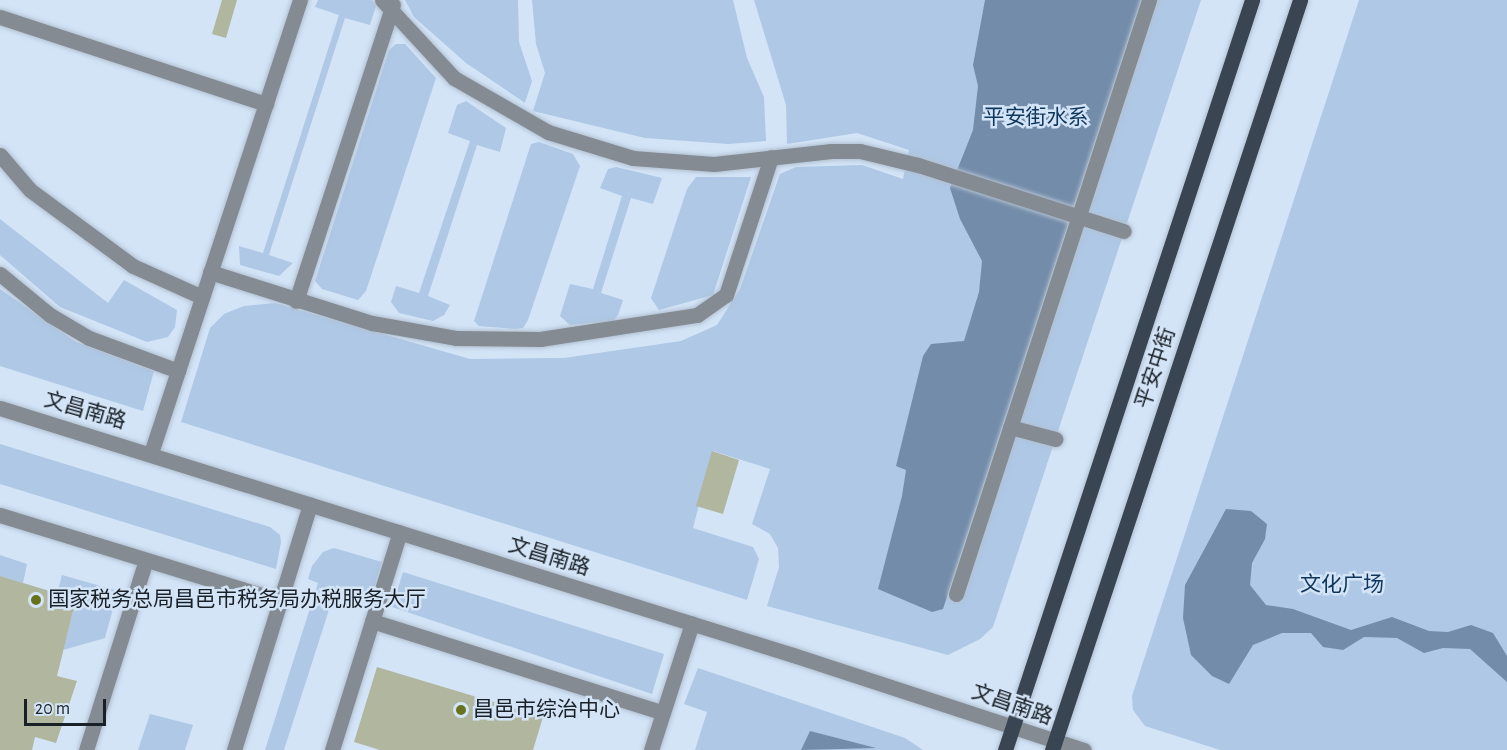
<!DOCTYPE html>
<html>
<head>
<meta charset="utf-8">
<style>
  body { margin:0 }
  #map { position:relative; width:1507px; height:750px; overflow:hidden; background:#d3e4f7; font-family:"Alegreya Sans","Noto Sans SC",sans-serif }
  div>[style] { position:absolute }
  .green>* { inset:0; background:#aec8e6 }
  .water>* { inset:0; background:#738ca9 }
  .building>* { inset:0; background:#b1b69f }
  .roads { filter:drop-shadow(0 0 2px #b2c1d2) drop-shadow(0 0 2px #b2c1d2) }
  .minor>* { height:15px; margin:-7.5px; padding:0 7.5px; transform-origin:7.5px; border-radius:7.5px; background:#848b93 }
  .major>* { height:15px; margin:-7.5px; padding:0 7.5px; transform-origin:7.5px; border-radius:7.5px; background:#394552 }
  .dots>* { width:16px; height:16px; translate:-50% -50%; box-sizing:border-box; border:3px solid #d3e4f7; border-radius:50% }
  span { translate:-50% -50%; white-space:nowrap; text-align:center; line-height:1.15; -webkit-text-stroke:5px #d3e4f7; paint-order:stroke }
  .park-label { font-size:21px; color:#0e365c }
  .street-label { font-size:21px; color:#192027 }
  .poi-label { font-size:21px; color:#192027 }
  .left { translate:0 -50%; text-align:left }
  .scale { position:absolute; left:24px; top:699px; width:82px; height:27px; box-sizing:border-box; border:3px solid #192027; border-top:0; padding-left:8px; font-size:18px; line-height:21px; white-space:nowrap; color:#192027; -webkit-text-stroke:4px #d3e4f7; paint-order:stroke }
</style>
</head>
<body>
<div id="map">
  <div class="green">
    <div style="clip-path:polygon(318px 0,372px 0,376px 6px,370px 25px,345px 18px,269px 255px,293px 263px,279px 276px,240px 265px,239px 246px,263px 253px,339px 15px,315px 7px)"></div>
    <div style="clip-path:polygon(405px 0,518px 0,519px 42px,532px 81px,525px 103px,466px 63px,414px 17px)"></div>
    <div style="clip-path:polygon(532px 0,733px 0,747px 58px,764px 97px,766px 141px,728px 144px,645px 138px,533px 111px,545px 73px,536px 44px)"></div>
    <div style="clip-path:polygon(754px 0,1201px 0,993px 627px,980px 639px,948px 655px,767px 606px,779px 567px,778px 548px,770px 534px,752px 524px,770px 469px,713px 451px,693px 528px,753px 547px,759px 559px,747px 600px,181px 422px,210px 328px,224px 314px,244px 306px,275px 303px,470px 359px,564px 358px,681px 341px,717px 325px,740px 289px,780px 174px,796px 167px,862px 165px,903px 179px,909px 150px,857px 133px,787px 144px,786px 105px)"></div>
    <div style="clip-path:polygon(1359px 0,1507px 0,1507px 750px,1220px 750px,1145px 726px,1133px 710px,1132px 696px)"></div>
    <div style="clip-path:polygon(396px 44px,405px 44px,436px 78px,366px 291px,358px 300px,322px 289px,315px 281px,389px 50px)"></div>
    <div style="clip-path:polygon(466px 101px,506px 128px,500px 152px,477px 145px,428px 296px,450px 305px,444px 315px,433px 321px,399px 313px,391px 302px,396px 286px,419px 293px,470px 141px,448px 133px,457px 105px)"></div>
    <div style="clip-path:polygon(539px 142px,573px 154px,580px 166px,528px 320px,523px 328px,515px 329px,479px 326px,474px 321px,531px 144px)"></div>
    <div style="clip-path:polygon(616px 167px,662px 178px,653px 204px,631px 198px,601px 293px,623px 300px,618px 315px,613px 321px,570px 325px,560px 316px,570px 284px,593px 289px,622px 196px,600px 188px,608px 169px)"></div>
    <div style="clip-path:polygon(696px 177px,751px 177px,713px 295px,659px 310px,651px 298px,687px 189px)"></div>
    <div style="clip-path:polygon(0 219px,108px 303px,124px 280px,177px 310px,175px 327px,168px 337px,147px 342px,60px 307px,0 255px)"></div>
    <div style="clip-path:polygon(0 289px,76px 342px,154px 371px,143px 411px,0 366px)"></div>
    <div style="clip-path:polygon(0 444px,270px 527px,280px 535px,281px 542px,276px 569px,0 484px)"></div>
    <div style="clip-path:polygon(334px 548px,382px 562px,371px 599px,336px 588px,284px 750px,265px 750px,318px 583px,308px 579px,312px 566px,323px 552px)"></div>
    <div style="clip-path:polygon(0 555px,27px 564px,23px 583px,0 576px)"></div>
    <div style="clip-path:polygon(403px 572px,664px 654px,652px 694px,392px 607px)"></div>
    <div style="clip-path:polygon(62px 575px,118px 591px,105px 638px,63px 650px,76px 600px,57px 594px)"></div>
    <div style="clip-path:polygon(698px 668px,905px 738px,923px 750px,695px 750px,707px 712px,684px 704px)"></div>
    <div style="clip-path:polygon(150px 714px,193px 725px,185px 750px,138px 750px)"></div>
  </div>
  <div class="water">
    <div style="clip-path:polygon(985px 0,1141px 0,943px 609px,932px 612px,878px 589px,902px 496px,906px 470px,896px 466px,923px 356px,931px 344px,964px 341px,979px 292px,982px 261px,960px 219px,950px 188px,973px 130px,978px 86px,973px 65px)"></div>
    <div style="clip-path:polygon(1226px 509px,1251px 511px,1267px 524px,1265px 539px,1252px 563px,1250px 585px,1266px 605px,1293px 609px,1351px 630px,1392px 617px,1429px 631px,1448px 632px,1471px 625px,1493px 633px,1507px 656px,1507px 682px,1470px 649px,1443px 648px,1424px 653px,1397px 638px,1364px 637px,1343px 650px,1323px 647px,1311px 633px,1282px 633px,1253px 645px,1229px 684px,1212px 676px,1191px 655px,1183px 618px,1185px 585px)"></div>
    <div style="clip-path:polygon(810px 731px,876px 748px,801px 750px)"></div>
  </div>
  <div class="building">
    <div style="clip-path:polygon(222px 0,237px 0,226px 38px,212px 34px)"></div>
    <div style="clip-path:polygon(712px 451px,739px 460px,723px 514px,696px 506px)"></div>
    <div style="clip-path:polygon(0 576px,76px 599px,57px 676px,77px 681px,56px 743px,35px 737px,32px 750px,0 750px)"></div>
    <div style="clip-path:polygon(377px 667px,543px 717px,533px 750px,380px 750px,354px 742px)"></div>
  </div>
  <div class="roads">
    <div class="minor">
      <div style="left:382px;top:0;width:106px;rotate:47.3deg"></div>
      <div style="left:454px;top:78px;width:108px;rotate:29.9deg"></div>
      <div style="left:548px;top:132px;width:89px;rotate:17deg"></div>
      <div style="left:633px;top:158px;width:81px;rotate:4.2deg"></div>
      <div style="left:714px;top:164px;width:118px;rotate:-6.3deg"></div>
      <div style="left:831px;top:151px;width:29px"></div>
      <div style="left:860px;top:151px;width:60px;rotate:13.6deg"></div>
      <div style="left:918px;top:165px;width:216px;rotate:17.8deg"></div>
      <div style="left:0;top:17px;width:280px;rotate:18.1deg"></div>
      <div style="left:0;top:155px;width:46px;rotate:49.4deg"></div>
      <div style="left:30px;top:190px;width:128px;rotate:36.4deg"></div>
      <div style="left:133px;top:266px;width:76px;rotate:24.2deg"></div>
      <div style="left:210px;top:272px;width:170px;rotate:17.5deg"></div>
      <div style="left:372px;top:323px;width:85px;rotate:10.1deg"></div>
      <div style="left:456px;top:338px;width:84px;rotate:0.7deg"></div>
      <div style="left:540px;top:339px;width:159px;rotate:-8.7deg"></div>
      <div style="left:697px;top:315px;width:35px;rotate:-35deg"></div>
      <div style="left:726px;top:295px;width:145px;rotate:-71.9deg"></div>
      <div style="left:0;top:274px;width:65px;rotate:39.4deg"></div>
      <div style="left:50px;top:315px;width:45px;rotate:30.5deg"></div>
      <div style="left:89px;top:338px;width:95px;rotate:20.3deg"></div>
      <div style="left:296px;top:301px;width:312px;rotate:-71.9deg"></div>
      <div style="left:0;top:408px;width:831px;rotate:17.3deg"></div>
      <div style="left:793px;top:655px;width:306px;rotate:18.1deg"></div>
      <div style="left:1010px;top:427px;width:47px;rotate:14.9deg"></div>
      <div style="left:151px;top:453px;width:477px;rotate:-71.8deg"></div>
      <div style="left:0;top:515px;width:294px;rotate:17deg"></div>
      <div style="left:956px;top:594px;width:625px;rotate:-72deg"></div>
      <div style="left:372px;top:621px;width:305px;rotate:17.5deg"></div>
      <div style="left:86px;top:750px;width:199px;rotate:-72.5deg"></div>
      <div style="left:234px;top:750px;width:257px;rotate:-72.8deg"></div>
      <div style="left:332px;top:750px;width:228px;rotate:-72.7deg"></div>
      <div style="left:651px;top:750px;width:133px;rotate:-72.1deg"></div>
    </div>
    <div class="major">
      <div style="left:1005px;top:750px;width:790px;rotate:-71.77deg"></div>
      <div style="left:1052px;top:750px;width:790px;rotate:-71.7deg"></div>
    </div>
  </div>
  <div class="dots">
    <div style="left:36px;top:600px;background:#68721c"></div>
    <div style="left:461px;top:710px;background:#68721c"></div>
  </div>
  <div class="park-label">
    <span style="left:1036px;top:118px">平安街水系</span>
    <span style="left:1342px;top:585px">文化广场</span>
  </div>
  <div class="street-label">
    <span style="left:1156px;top:368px;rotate:-72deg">平安中街</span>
    <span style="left:85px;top:411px;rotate:16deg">文昌南路</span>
    <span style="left:549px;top:557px;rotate:17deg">文昌南路</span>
    <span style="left:1012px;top:705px;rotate:19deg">文昌南路</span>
  </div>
  <div class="poi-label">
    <span class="left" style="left:48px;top:600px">国家税务总局昌邑市税务局办税服务大厅</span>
    <span class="left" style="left:473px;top:710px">昌邑市综治中心</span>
  </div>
  <div class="scale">20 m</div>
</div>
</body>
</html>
